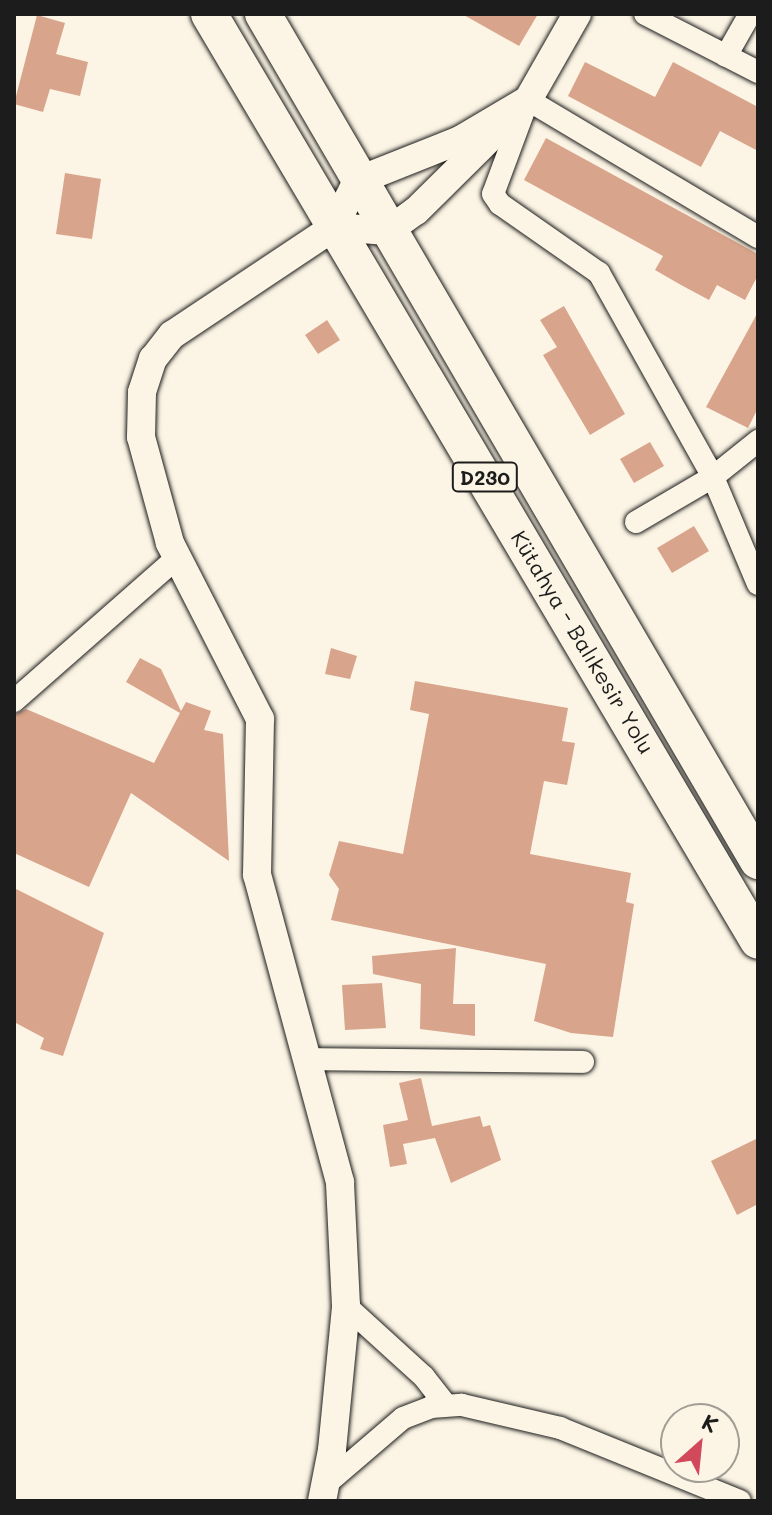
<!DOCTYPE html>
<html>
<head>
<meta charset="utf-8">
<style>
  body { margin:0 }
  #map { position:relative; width:772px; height:1515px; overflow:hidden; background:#fcf5e5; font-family:Mali,sans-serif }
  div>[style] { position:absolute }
  .building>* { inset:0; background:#d8a58c }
  .roads { filter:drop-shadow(0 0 2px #1c1c1c) drop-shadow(0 0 2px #1c1c1c) }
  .minor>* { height:22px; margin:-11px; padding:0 11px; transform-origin:11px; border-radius:11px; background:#fcf5e5 }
  .tertiary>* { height:28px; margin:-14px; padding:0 14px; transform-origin:14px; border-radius:14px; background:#fcf5e5 }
  .trunk>* { height:36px; margin:-18px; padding:0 18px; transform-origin:18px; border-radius:18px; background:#fcf5e5 }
  span { translate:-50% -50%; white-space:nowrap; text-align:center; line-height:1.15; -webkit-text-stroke:6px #fcf5e5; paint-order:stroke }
  .shield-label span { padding:2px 6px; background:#fcf5e5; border:2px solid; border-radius:6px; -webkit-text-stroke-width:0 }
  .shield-label { font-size:20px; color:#1c1c1c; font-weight:700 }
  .street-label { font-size:22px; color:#1c1c1c }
  .frame { position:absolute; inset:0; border:16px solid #1c1c1c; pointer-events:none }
  .north { position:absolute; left:660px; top:1403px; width:80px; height:80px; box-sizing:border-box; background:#fcf5e5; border:2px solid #a29e95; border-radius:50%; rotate:27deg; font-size:22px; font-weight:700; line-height:32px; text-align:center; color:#1c1c1c }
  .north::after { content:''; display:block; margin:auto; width:28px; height:36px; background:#d1495b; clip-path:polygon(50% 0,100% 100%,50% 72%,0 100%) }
</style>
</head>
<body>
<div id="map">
  <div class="building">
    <div style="clip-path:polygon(462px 14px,538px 14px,519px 46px)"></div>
    <div style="clip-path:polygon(37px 15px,65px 23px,56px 54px,88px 62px,80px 96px,50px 89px,43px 112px,14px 104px)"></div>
    <div style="clip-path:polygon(585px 62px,655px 97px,673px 62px,758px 107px,758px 151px,720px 131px,701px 167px,568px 96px)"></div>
    <div style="clip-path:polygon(546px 138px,758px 254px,758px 275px,745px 300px,717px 285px,709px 300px,681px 285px,655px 270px,663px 256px,524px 180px)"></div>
    <div style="clip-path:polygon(65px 173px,101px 179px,92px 239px,56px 234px)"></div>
    <div style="clip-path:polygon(564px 306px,625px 414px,590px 435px,543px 355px,557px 347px,540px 320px)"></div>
    <div style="clip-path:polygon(758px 312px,758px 408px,748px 428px,706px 407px)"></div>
    <div style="clip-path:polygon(327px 320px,340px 340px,318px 354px,305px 335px)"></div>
    <div style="clip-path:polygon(650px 442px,664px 466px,634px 483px,620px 459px)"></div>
    <div style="clip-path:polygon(694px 526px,709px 551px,672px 573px,657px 548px)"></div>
    <div style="clip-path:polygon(331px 648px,357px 656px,350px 679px,325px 674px)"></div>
    <div style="clip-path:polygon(140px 658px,161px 669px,181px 711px,186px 702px,211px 711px,204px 730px,223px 734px,229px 861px,131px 793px,89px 887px,14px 853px,14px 715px,26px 709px,154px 763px,180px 713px,126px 682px)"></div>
    <div style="clip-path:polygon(415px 681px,568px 708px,562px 741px,575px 743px,567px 785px,544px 781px,530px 854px,631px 873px,626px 902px,634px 904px,613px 1037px,571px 1033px,534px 1021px,546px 964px,331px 920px,339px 889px,329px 875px,339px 841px,403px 854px,429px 714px,410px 710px)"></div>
    <div style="clip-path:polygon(14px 888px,104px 933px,63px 1056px,40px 1049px,44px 1038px,14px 1022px)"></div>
    <div style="clip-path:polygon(456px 948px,453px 1004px,475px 1004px,475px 1036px,420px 1029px,421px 984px,373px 974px,372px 956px)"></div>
    <div style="clip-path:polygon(382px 983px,386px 1028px,345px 1030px,342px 985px)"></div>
    <div style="clip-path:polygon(421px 1078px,432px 1126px,480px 1116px,483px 1127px,490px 1125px,501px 1160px,451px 1183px,435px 1138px,403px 1144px,407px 1164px,390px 1167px,383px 1125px,408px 1120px,399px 1083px)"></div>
    <div style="clip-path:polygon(758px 1138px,758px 1204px,737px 1215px,711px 1161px)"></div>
  </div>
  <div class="roads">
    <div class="minor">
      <div style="left:645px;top:14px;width:127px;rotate:27.2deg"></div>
      <div style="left:726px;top:56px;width:48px;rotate:-60.3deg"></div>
      <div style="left:758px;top:237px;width:268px;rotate:-149.2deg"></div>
      <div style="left:528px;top:100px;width:100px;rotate:110.4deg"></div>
      <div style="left:493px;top:194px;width:12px;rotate:55deg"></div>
      <div style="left:500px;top:204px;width:121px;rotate:34.9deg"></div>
      <div style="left:599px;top:273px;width:234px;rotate:60.8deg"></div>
      <div style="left:713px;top:477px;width:116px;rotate:67.2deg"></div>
      <div style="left:636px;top:522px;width:89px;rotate:-30.3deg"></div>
      <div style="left:713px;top:477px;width:58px;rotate:-38.7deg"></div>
      <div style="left:14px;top:701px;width:218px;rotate:-41.3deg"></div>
      <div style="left:307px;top:1059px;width:276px;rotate:0.6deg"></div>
      <div style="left:346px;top:1306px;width:105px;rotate:42.3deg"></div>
      <div style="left:424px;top:1377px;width:36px;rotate:52deg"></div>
      <div style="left:326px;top:1484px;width:101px;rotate:-40.6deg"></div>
      <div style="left:403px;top:1418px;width:30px;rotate:-21deg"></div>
      <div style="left:431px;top:1407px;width:31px;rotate:-4deg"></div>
      <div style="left:462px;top:1405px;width:101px;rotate:13.2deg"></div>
      <div style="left:560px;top:1428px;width:194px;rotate:22.1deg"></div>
    </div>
    <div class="tertiary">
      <div style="left:334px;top:227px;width:54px;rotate:4.2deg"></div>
      <div style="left:388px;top:231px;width:34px;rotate:-36deg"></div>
      <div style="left:416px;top:211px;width:158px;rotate:-44.7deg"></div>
      <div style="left:528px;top:100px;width:99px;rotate:-60.3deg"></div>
      <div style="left:322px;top:1501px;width:52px;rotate:-78.9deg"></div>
      <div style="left:332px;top:1450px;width:145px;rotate:-84.4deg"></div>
      <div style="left:346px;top:1306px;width:124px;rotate:-92.8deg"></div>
      <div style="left:340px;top:1182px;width:318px;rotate:-105.1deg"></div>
      <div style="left:257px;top:875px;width:156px;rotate:-88.9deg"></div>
      <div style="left:260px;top:719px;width:198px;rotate:-117.1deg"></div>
      <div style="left:170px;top:543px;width:110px;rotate:-105.3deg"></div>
      <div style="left:141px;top:437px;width:45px;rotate:-88.7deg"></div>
      <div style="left:142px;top:392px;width:35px;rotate:-72deg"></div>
      <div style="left:153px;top:359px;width:31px;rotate:-52deg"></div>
      <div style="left:172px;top:335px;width:195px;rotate:-33.7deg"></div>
      <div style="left:334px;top:227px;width:51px;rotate:-63.4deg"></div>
      <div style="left:357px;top:181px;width:111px;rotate:-21.7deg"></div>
      <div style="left:460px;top:140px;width:79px;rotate:-30.5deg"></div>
    </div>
    <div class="trunk">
      <div style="left:209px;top:14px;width:1077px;rotate:59.36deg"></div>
      <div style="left:263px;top:14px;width:981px;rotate:59.7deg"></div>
    </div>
  </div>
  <div class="shield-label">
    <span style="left:485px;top:477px">D230</span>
  </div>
  <div class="street-label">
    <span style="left:583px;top:642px;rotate:59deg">Kütahya - Balıkesir Yolu</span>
  </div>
  <div class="frame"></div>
  <div class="north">K</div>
</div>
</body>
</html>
